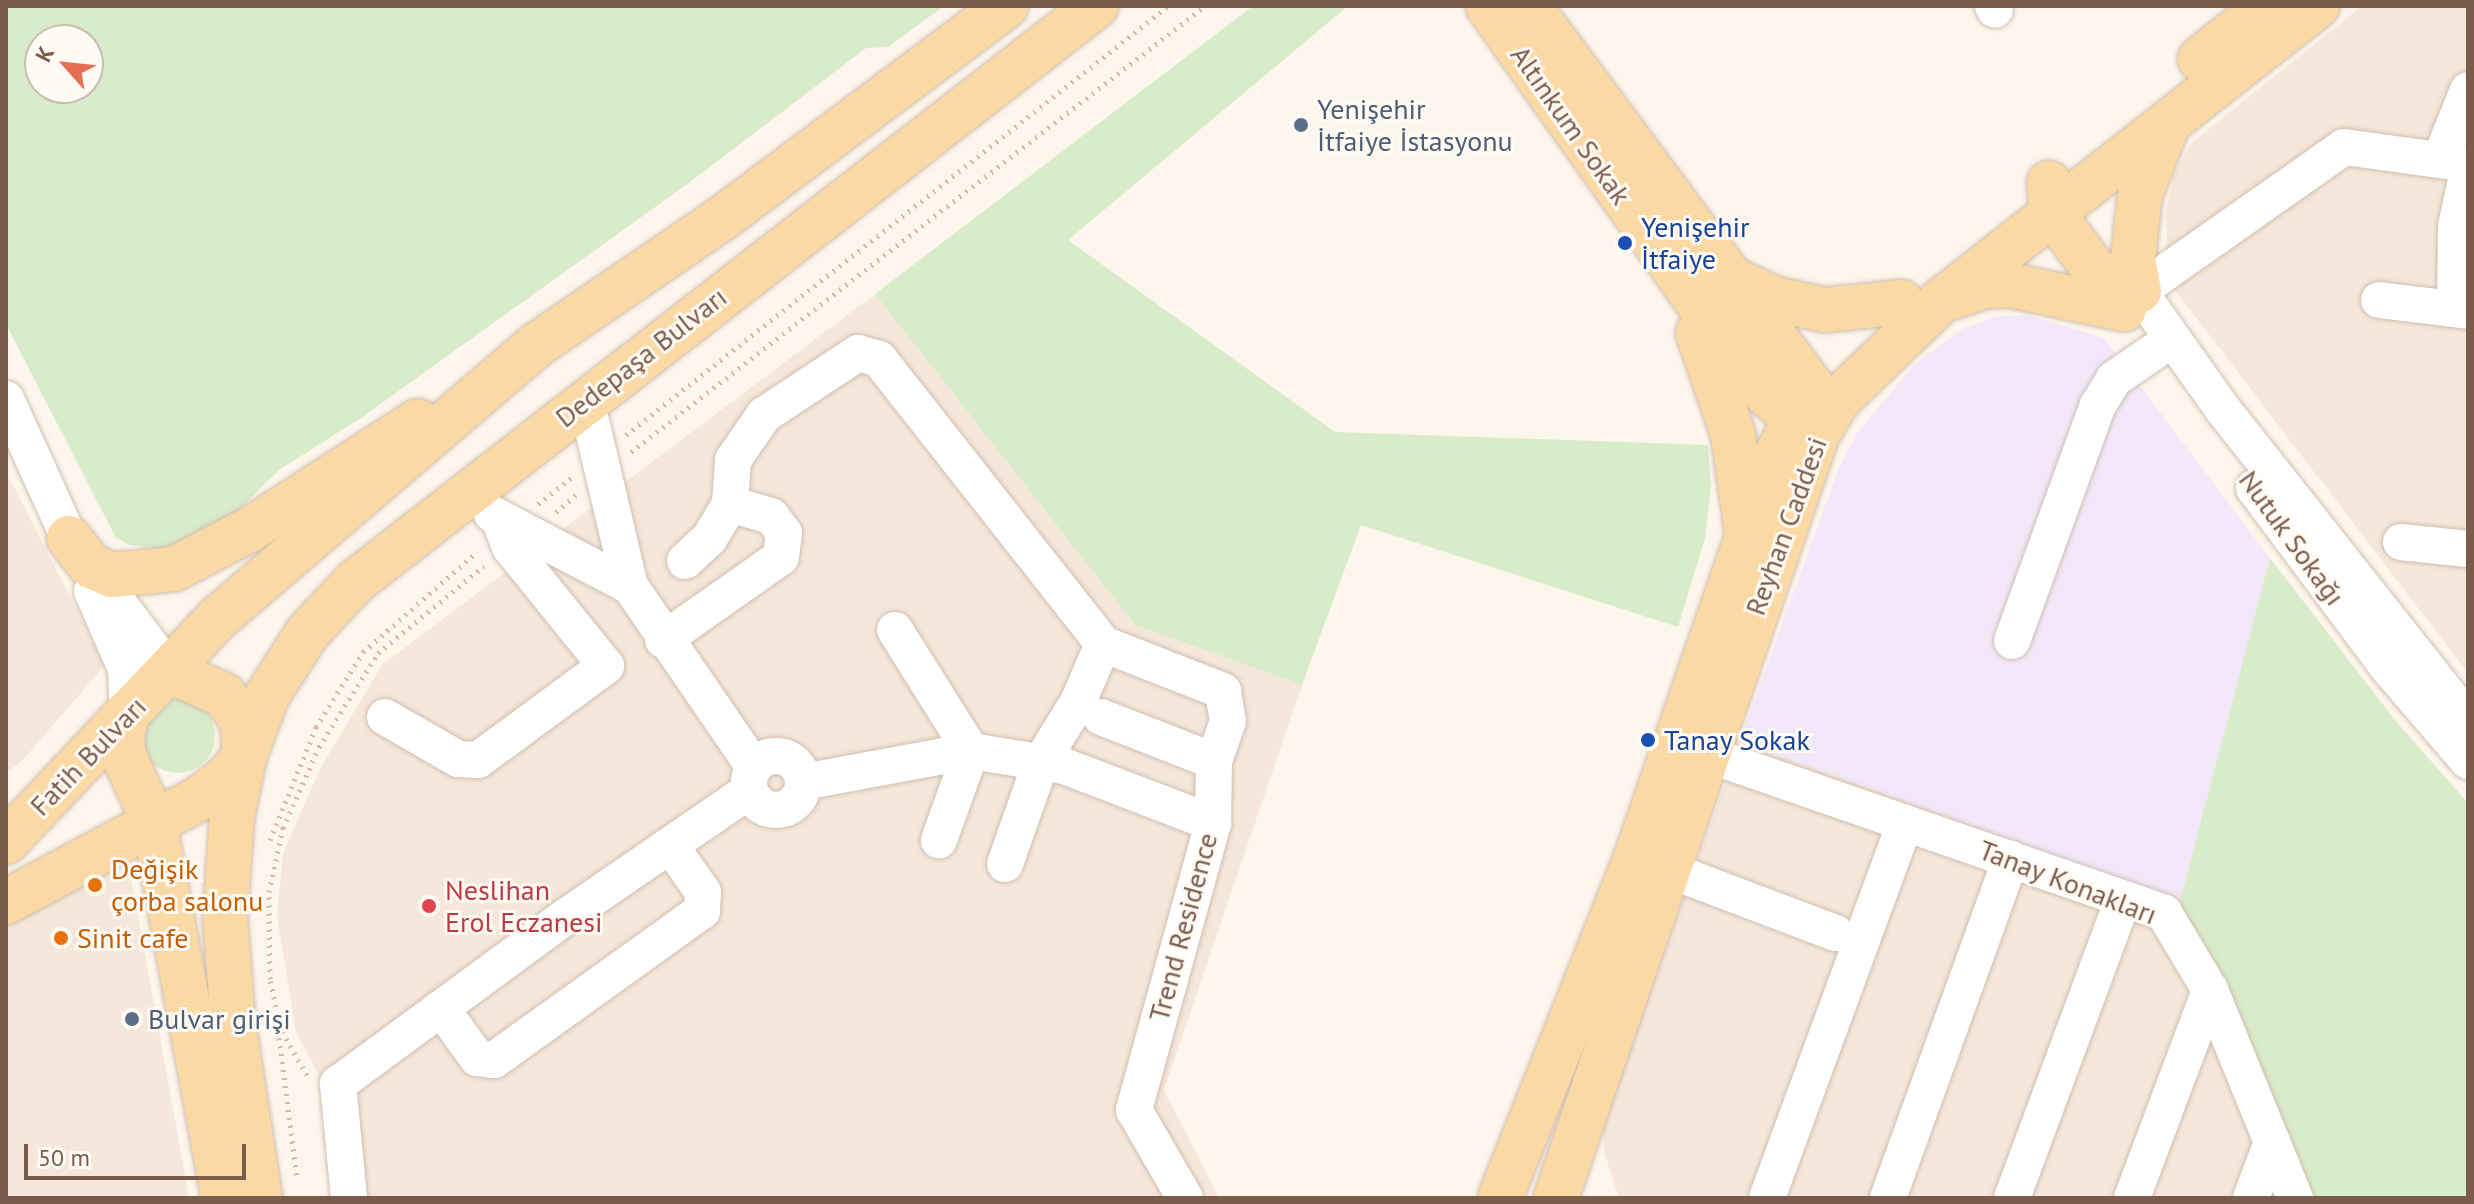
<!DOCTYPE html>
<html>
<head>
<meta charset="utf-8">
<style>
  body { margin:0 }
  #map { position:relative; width:2474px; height:1204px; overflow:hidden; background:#fdf6ec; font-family:"PT Sans",sans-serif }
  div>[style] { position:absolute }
  .residential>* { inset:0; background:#f5e8da }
  .education>* { inset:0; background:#f3e8fa }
  .green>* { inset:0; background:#d8ecc9 }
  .round { border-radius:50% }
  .path>* { height:5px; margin-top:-2.5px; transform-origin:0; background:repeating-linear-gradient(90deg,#d9b8a5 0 2px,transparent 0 8px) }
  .roads { filter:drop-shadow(0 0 2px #d1beb0) drop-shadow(0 0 2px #d1beb0) }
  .minor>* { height:36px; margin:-18px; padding:0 18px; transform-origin:18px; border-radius:18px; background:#fff }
  .minor>.ring { margin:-18px; padding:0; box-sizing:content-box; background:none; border:36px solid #fff; border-radius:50% }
  .major>* { height:44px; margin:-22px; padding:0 22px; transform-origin:22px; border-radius:22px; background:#fbd9a5 }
  .dots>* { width:22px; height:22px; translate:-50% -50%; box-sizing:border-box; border:4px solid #fffaf3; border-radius:50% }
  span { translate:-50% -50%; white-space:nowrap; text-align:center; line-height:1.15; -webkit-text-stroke:6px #fffaf3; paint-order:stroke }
  .service-label { font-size:28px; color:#4e5e75 }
  .left { translate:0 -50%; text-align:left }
  .street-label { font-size:28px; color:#7a5c4d }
  .transit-label { font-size:28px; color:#164399 }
  .food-label { font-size:28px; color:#c56008 }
  .health-label { font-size:28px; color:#be3a42 }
  .frame { position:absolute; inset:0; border:8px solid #7a5c4d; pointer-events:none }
  .north { position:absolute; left:24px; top:24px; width:80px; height:80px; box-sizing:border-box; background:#fffaf3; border:2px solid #cabbb1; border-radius:50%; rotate:297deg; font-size:22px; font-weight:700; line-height:32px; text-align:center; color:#7a5c4d }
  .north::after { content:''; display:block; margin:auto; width:28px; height:36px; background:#e76f51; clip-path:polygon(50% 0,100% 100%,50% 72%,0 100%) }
  .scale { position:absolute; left:24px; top:1144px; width:222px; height:36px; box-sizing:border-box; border:4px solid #7a5c4d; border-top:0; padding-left:10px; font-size:24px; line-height:28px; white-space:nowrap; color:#7a5c4d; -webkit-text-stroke:6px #fffaf3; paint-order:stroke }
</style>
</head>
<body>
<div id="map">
  <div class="residential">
    <div style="clip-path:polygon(2362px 6px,2468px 6px,2468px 673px,2168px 281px,2166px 210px,2174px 174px,2191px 143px)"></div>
    <div style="clip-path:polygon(875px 294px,1135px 625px,1302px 685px,1164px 1090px,1219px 1198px,337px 1198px,322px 1081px,296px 1032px,277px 916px,283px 853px,320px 769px,382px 665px)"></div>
    <div style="clip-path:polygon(6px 471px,105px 665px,22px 761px,6px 773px)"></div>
    <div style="clip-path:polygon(1740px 741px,2180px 901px,2313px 1198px,1619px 1198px,1604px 1152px,1603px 1124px)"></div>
    <div style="clip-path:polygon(97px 865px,131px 876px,189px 1198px,6px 1198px,6px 917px)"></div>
  </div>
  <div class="education">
    <div style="clip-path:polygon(2027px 315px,2104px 338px,2270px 558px,2180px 901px,1740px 741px,1838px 470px,1857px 433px,1915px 364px,1962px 329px,1998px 316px)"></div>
  </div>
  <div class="green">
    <div style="clip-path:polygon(evenodd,6px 6px,944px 6px,888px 47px,866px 48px,690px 182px,361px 418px,279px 470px,239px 510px,180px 551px,130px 545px,116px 538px,6px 324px,6px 6px,40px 40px,88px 40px,88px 88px,40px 88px,40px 40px)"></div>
    <div style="clip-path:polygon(1253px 6px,1348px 6px,1068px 240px,1335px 432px,1708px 445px,1711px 488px,1705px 538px,1678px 627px,1361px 525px,1302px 685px,1135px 625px,875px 294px)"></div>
    <div style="clip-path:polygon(2270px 558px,2394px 719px,2468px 803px,2468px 1198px,2313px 1198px,2180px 901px)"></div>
    <div class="round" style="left:141px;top:699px;width:74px;height:74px"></div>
  </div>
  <div class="path">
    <div style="left:626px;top:435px;width:691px;rotate:-38.36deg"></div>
    <div style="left:631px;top:452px;width:727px;rotate:-37.85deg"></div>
    <div style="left:538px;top:504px;width:42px;rotate:-38.2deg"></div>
    <div style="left:556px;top:512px;width:26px;rotate:-40deg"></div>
    <div style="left:270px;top:840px;width:122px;rotate:-67.8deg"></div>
    <div style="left:316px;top:727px;width:89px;rotate:-57.9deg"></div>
    <div style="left:363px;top:652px;width:152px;rotate:-41.3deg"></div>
    <div style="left:277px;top:1022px;width:157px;rotate:82.7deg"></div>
    <div style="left:307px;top:1075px;width:52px;rotate:-120deg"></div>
    <div style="left:281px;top:1030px;width:52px;rotate:-102.2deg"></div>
    <div style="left:270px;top:979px;width:87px;rotate:-90.7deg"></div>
    <div style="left:269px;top:892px;width:66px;rotate:-77.7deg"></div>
    <div style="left:283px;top:828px;width:89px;rotate:-66deg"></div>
    <div style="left:319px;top:747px;width:111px;rotate:-57.9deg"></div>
    <div style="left:378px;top:653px;width:137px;rotate:-39.4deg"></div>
  </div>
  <div class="roads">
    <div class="minor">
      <div style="left:1993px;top:6px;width:4px;rotate:63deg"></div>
      <div style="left:2440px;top:160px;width:75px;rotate:-68.2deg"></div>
      <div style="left:2468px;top:164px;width:125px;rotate:-172.2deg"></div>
      <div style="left:2344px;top:147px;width:251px;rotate:144.9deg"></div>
      <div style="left:2139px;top:291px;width:142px;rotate:54.7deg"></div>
      <div style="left:2221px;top:407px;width:399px;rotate:51.7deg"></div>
      <div style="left:2379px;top:300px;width:90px;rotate:7deg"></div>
      <div style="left:2455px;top:306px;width:80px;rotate:-89.3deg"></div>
      <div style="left:2456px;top:226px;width:56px;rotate:-77.7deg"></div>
      <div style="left:6px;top:399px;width:153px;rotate:65.6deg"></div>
      <div style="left:69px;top:538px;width:167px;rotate:52.8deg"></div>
      <div style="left:586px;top:400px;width:191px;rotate:76.7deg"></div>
      <div style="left:2254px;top:488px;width:219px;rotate:53.3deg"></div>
      <div style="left:2385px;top:664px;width:128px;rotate:49.4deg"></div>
      <div style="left:492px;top:514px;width:156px;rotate:27.6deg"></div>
      <div style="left:630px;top:586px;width:219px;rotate:55.6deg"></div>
      <div style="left:2401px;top:542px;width:67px;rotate:6deg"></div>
      <div style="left:685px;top:561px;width:33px;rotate:-43deg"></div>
      <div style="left:709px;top:539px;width:41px;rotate:-59deg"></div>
      <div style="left:730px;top:504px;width:44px;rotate:-86.1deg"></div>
      <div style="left:733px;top:460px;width:55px;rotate:-55.4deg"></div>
      <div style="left:764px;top:415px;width:113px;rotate:-33.4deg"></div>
      <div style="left:858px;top:353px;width:22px;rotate:16deg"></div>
      <div style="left:879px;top:359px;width:362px;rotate:51.8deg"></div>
      <div style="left:1103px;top:644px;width:129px;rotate:21.4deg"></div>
      <div style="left:1223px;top:691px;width:30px;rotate:81deg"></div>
      <div style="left:1228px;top:721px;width:42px;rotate:109.3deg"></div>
      <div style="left:1214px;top:761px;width:62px;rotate:90.9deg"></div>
      <div style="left:92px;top:591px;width:85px;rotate:66.4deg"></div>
      <div style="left:126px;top:669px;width:43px;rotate:87.3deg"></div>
      <div style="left:895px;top:630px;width:143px;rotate:57.9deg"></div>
      <div style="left:971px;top:751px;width:95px;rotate:109.8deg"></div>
      <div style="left:663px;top:640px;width:144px;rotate:-35.1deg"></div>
      <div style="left:781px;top:557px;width:24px;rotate:-83deg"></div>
      <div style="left:784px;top:533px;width:21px;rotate:-127deg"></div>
      <div style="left:771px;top:516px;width:43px;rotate:-163.7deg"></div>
      <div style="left:2012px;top:641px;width:251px;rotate:-70deg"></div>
      <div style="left:2098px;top:405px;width:31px;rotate:-58deg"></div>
      <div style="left:2114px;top:379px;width:50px;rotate:-34.3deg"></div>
      <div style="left:385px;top:717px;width:84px;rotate:29.9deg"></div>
      <div style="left:458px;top:759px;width:20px;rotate:3deg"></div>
      <div style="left:478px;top:760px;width:159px;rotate:-36.3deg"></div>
      <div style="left:606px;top:666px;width:153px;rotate:-128.9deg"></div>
      <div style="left:510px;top:547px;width:31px;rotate:-111deg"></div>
      <div style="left:1101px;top:717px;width:121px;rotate:21.3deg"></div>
      <div style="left:1706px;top:754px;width:485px;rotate:19.1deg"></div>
      <div style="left:2164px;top:913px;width:90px;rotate:59.1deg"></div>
      <div style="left:2210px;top:990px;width:225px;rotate:67.8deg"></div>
      <div class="ring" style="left:749px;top:756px;width:18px;height:18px"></div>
      <div style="left:803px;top:782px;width:171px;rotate:-10.5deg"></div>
      <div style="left:971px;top:751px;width:94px;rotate:9.2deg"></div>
      <div style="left:1064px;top:766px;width:160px;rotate:20.9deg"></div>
      <div style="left:1213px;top:823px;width:298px;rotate:105.4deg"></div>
      <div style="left:1134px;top:1110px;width:102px;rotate:59.9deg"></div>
      <div style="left:1645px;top:861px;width:204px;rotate:20.7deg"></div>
      <div style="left:1005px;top:864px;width:108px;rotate:-70.6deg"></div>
      <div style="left:1041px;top:762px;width:70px;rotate:-58.3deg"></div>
      <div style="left:1078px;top:702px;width:63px;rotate:-66.7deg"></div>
      <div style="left:441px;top:1008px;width:62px;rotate:54.2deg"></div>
      <div style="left:477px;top:1058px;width:17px;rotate:7deg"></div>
      <div style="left:494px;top:1060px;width:256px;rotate:-35.6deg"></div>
      <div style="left:702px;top:911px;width:19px;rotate:-87deg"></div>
      <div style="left:703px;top:892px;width:57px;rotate:-125.1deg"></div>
      <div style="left:349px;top:1198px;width:115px;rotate:-95.5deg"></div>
      <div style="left:338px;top:1084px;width:280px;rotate:-36.3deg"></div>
      <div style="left:564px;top:918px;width:224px;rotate:-34.5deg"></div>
      <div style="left:1767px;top:1198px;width:400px;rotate:-69.8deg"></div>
      <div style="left:1888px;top:1198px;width:361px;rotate:-70.1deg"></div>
      <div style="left:2012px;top:1198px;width:319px;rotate:-69.6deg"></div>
      <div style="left:2132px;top:1198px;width:222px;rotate:-69.4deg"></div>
      <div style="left:2251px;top:1198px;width:60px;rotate:-69.4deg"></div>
    </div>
    <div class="major">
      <div style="left:1488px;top:6px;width:464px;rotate:54.7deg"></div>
      <div style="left:1756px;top:385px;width:52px;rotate:41.1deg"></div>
      <div style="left:1795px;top:419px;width:29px"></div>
      <div style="left:1529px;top:6px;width:476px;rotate:53.4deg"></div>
      <div style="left:1813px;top:388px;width:34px;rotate:67deg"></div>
      <div style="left:2200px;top:59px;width:85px;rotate:-38.3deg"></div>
      <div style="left:2049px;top:183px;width:30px;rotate:84deg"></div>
      <div style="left:2052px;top:213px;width:120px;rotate:53.1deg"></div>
      <div style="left:1735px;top:280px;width:44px;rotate:25.4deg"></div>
      <div style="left:1775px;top:299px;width:51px;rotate:12.4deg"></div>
      <div style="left:1825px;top:310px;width:77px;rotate:-5.9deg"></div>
      <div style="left:2139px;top:291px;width:33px;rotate:-101deg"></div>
      <div style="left:2133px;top:259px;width:64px;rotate:-83.8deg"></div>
      <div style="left:2140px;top:195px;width:76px;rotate:-68.5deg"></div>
      <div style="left:1952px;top:297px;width:35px;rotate:-18deg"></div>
      <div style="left:1985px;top:286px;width:24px;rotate:-2deg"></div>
      <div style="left:2009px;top:285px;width:117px;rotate:11.8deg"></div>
      <div style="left:1698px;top:333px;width:107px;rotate:70.9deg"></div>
      <div style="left:1733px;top:434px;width:92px;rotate:81.9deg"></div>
      <div style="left:69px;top:538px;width:36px;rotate:52deg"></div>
      <div style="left:91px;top:566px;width:23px;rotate:23deg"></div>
      <div style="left:112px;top:575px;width:62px;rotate:-5.5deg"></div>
      <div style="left:174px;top:569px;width:85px;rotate:-27.5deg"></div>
      <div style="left:249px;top:530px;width:201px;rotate:-32.8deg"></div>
      <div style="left:170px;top:671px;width:59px;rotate:24deg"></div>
      <div style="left:224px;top:695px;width:33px;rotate:55deg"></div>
      <div style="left:243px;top:722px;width:35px;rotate:88deg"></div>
      <div style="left:244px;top:757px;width:61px;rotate:101.3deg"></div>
      <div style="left:232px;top:817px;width:100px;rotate:94deg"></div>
      <div style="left:225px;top:917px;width:105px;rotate:85.6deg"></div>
      <div style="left:233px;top:1022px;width:178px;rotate:81.3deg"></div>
      <div style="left:128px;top:712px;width:24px;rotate:105deg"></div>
      <div style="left:122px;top:735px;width:21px;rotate:85deg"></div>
      <div style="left:124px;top:756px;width:72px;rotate:65.6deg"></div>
      <div style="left:154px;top:822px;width:382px;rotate:79.5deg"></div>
      <div style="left:6px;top:842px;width:308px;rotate:-46.6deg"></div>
      <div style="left:218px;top:618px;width:421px;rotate:-40.6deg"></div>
      <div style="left:538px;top:344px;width:220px;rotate:-34.3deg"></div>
      <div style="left:720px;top:220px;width:357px;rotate:-36.8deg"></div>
      <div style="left:6px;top:902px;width:220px;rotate:-28.2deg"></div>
      <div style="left:200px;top:798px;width:33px;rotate:-38deg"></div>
      <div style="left:226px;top:778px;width:28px;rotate:-49deg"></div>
      <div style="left:244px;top:757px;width:65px;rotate:-69.3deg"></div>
      <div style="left:267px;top:696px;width:76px;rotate:-57.4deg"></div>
      <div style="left:308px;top:632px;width:69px;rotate:-46.8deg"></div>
      <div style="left:355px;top:582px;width:939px;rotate:-37.86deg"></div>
      <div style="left:1500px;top:1198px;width:366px;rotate:-68.2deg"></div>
      <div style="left:1636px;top:858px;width:421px;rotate:-70.9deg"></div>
      <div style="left:1774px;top:460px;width:70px;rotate:-62.7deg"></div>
      <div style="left:1556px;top:1198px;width:806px;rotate:-71.12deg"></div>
      <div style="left:1817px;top:435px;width:41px;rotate:-59deg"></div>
      <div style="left:1838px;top:400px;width:144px;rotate:-43.9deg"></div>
      <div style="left:1942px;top:300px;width:477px;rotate:-38.1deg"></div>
    </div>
  </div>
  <div class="dots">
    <div style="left:1301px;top:125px;background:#5c6f8a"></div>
    <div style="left:1625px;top:243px;background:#1a4fb4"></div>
    <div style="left:1648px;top:740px;background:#1a4fb4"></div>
    <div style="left:95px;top:885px;background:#e8710a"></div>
    <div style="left:429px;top:906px;background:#e0444e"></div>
    <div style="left:61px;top:938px;background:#e8710a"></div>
    <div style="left:132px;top:1019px;background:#5c6f8a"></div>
  </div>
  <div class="service-label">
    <span class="left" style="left:1317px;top:125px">Yenişehir<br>İtfaiye İstasyonu</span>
    <span class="left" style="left:148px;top:1019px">Bulvar girişi</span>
  </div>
  <div class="street-label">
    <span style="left:1571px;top:125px;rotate:55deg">Altınkum Sokak</span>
    <span style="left:641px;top:357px;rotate:-38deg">Dedepaşa Bulvarı</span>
    <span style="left:1786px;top:526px;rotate:-70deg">Reyhan Caddesi</span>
    <span style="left:2292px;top:538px;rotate:54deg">Nutuk Sokağı</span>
    <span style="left:88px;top:756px;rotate:-46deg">Fatih Bulvarı</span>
    <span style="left:2068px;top:882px;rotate:21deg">Tanay Konakları</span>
    <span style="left:1183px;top:927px;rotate:-75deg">Trend Residence</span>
  </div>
  <div class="transit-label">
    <span class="left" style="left:1641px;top:243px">Yenişehir<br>İtfaiye</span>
    <span class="left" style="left:1664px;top:740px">Tanay Sokak</span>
  </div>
  <div class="food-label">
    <span class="left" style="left:111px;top:885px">Değişik<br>çorba salonu</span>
    <span class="left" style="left:77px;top:938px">Sinit cafe</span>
  </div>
  <div class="health-label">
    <span class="left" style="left:445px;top:906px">Neslihan<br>Erol Eczanesi</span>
  </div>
  <div class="frame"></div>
  <div class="north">K</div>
  <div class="scale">50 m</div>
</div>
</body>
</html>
